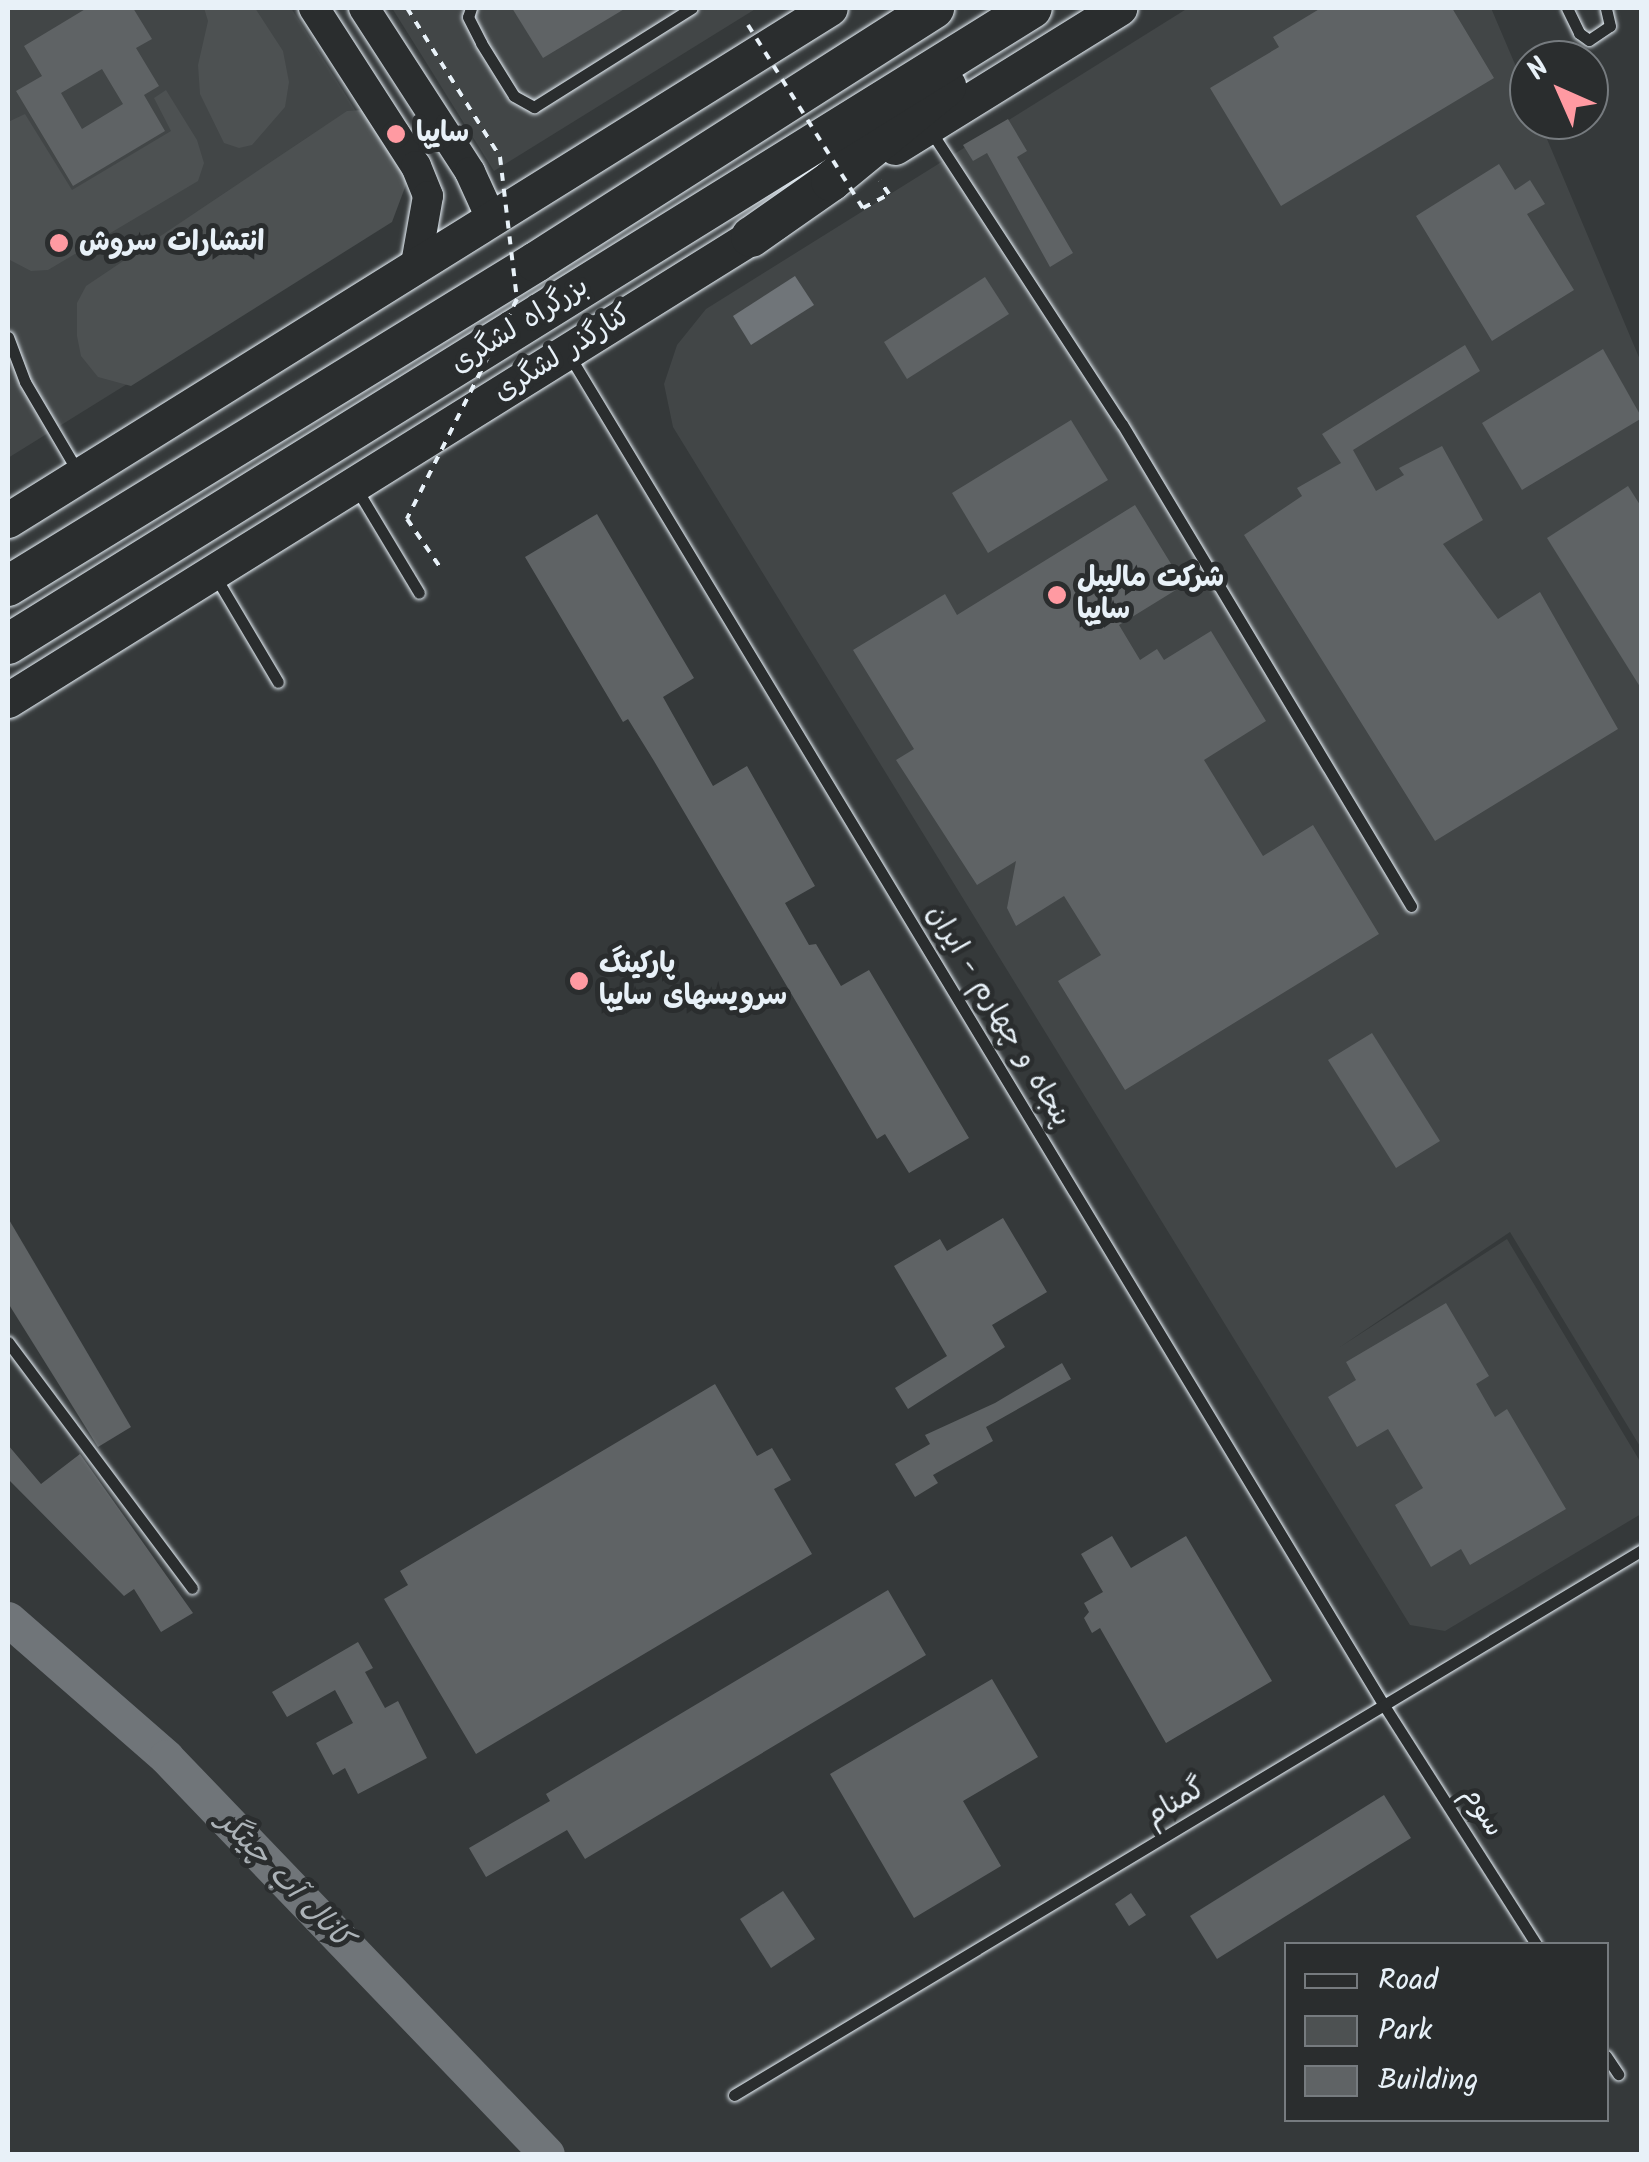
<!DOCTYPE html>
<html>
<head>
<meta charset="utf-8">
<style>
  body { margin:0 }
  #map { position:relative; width:1649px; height:2162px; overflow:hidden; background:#35393a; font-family:Kalam,"Playpen Sans Arabic",sans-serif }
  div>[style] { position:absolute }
  .built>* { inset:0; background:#424647 }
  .green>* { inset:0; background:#4d5152 }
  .water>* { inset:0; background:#707579 }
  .river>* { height:35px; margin:-17.5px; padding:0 17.5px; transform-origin:17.5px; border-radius:17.5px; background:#707579 }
  .building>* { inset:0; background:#5f6365 }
  .path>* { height:4px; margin-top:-2px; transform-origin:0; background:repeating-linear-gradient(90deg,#e8f1f8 0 8px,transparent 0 16px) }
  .roads { filter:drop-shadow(0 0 2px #e8f1f8) drop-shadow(0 0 2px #e8f1f8) }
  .lane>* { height:11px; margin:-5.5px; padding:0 5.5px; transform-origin:5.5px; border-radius:5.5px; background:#2a2d2e }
  .secondary>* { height:30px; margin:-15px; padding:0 15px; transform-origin:15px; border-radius:15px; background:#2a2d2e }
  .primary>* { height:35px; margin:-17.5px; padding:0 17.5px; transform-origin:17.5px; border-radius:17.5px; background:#2a2d2e }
  .highway>* { height:40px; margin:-20px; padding:0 20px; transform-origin:20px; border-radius:20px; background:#2a2d2e }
  .path-bridge>* { height:4px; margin-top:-2px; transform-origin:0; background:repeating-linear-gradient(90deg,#e8f1f8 0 8px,transparent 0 16px) }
  .dots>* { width:28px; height:28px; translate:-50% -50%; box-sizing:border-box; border:5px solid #2a2d2e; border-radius:50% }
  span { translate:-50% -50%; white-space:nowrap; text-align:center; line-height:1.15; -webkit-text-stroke:10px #2a2d2e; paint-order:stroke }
  .poi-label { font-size:28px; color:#e8f1f8; font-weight:700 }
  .left { translate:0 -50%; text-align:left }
  .street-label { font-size:28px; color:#e8f1f8 }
  .water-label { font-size:30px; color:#acb3b8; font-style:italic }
  .frame { position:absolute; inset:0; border:10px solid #e8f1f8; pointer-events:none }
  .legend { position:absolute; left:1284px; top:1942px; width:325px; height:180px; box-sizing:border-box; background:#2a2d2e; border:2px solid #767b7f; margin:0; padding:12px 18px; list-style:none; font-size:30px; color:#e8f1f8 }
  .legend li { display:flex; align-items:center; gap:20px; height:50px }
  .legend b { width:50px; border:2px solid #767b7f }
  .north { position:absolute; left:1509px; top:40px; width:100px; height:100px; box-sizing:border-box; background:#2a2d2e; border:2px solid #767b7f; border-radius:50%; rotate:315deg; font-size:28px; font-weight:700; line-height:40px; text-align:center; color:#e8f1f8 }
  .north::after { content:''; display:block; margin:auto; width:35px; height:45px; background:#ff9aa2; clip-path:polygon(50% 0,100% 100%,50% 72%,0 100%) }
</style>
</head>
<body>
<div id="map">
  <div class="built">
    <div style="clip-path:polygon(8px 8px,291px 8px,400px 181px,383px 225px,8px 458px)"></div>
    <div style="clip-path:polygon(392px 8px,757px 8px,494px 171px)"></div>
    <div style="clip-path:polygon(1188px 8px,1491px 8px,1529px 97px,1529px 120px,1539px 120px,1641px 362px,1641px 1448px,1510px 1232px,1340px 1347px,1507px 1239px,1641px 1463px,1641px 1514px,1445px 1631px,1410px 1625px,673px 427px,664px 384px,677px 345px,706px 309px)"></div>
  </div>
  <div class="green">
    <div style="clip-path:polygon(204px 8px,255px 8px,283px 51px,289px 82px,285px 107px,252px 145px,239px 148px,224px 143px,200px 94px,198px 65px,208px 21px)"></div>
    <div style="clip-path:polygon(166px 90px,197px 140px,204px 163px,198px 181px,48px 270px,31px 271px,8px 259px,8px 122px,25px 114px,72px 190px,171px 131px,154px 98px)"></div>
    <div style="clip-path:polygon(364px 110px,407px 182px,392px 222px,131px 386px,98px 377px,81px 356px,77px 336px,77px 303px,86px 286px,347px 111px)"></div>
  </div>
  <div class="water">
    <div style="clip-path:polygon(795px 276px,814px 305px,751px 345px,733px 316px)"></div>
  </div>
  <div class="river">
    <div style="left:8px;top:1619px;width:210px;rotate:41.1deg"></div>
    <div style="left:166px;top:1757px;width:550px;rotate:46.18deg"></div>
  </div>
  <div class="building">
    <div style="clip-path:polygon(evenodd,87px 8px,133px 8px,152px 39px,136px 48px,159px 86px,144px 95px,165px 131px,73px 186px,16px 91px,42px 76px,24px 46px,87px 8px,102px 69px,123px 104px,82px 129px,61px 93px,102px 69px)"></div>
    <div style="clip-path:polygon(512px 8px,626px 8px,543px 58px)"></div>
    <div style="clip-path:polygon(1321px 8px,1452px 8px,1494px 78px,1281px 206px,1210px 88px,1279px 47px,1273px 37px)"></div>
    <div style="clip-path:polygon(1008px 119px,1027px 151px,1017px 157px,1073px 253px,1050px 267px,987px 153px,973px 161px,963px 145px)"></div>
    <div style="clip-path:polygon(1499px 164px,1515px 190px,1530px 180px,1545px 204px,1527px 214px,1574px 290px,1492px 341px,1416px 216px)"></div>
    <div style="clip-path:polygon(985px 277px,1009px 314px,907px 379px,884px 342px)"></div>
    <div style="clip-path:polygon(1465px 345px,1480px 371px,1353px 450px,1376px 491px,1404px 475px,1399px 468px,1442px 446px,1483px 520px,1443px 544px,1498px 619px,1540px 592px,1618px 729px,1435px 841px,1244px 535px,1302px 496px,1297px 488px,1341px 463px,1322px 434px)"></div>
    <div style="clip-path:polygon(1603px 349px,1642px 418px,1522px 490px,1482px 423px)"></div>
    <div style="clip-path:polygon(1071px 420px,1108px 480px,988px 553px,952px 493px)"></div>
    <div style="clip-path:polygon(1628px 486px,1642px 508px,1642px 690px,1547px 538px)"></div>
    <div style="clip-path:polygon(1135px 505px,1184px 585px,1119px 625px,1140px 660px,1157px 649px,1164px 660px,1211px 631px,1266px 721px,1204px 760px,1263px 856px,1313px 825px,1379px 934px,1125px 1090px,1058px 981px,1101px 955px,1064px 896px,1016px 926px,1007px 908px,1016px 861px,977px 885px,896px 760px,914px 749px,853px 650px,945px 594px,957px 615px)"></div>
    <div style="clip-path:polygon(597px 514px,694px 678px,663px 697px,713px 786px,747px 766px,815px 886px,785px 903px,809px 945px,816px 944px,841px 986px,869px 970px,969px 1138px,909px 1173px,885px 1134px,877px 1139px,654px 761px,628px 719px,623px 722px,525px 557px)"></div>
    <div style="clip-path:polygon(1372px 1033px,1440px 1141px,1396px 1168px,1328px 1060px)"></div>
    <div style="clip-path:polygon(8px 1218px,131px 1427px,98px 1447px,8px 1303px)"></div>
    <div style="clip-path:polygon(1003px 1218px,1047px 1292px,992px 1325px,1005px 1347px,908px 1409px,895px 1388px,947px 1356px,894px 1266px,940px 1239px,947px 1251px)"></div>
    <div style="clip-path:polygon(1446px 1303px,1489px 1376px,1476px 1384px,1495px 1417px,1507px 1409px,1566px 1509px,1470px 1565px,1461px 1549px,1431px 1567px,1395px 1505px,1423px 1488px,1388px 1429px,1357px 1447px,1328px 1397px,1356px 1380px,1346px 1362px)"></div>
    <div style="clip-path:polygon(1062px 1363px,1071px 1379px,986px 1427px,993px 1441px,933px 1475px,938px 1483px,915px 1497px,895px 1464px,930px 1444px,925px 1435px,995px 1403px)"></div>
    <div style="clip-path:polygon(715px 1384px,757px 1456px,772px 1448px,791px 1480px,774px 1489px,812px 1554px,476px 1754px,384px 1599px,408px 1585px,400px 1571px)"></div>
    <div style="clip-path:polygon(8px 1445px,41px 1484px,80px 1454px,193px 1613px,161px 1632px,134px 1589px,124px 1596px,8px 1479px)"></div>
    <div style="clip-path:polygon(1112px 1536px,1131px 1568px,1186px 1536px,1272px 1681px,1166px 1743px,1100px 1628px,1092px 1633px,1084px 1618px,1089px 1612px,1084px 1603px,1103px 1592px,1081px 1554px)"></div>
    <div style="clip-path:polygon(888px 1590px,926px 1655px,585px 1859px,567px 1830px,486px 1877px,469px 1848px,550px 1801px,546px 1794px)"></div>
    <div style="clip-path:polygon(358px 1642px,373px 1668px,365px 1672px,385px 1708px,398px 1701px,427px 1758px,358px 1794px,345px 1768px,333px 1775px,316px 1743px,353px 1723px,335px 1690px,287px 1717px,272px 1692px)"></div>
    <div style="clip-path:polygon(992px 1679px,1038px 1757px,963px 1801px,1001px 1866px,914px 1918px,830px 1774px)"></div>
    <div style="clip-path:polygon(1384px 1795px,1411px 1838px,1217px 1959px,1190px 1916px)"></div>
    <div style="clip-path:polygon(783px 1891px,815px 1939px,771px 1968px,740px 1919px)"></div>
    <div style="clip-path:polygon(1131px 1893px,1146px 1915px,1129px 1926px,1115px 1904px)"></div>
  </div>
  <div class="path">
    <div style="left:863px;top:208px;width:30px;rotate:-28deg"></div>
    <div style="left:889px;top:194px;width:16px;rotate:-125deg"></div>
  </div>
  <div class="roads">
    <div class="lane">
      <div style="left:471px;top:8px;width:9px;rotate:108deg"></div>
      <div style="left:468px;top:17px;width:29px;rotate:63deg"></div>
      <div style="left:481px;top:43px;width:62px;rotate:58.1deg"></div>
      <div style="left:514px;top:96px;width:23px;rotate:29deg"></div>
      <div style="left:534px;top:107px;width:186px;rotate:-32.1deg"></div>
      <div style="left:1567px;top:8px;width:28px;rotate:64deg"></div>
      <div style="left:1579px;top:33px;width:12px;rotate:35deg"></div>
      <div style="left:1589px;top:40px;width:25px;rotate:-34deg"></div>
      <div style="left:1610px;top:26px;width:18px;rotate:-103deg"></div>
      <div style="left:930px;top:130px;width:351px;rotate:56.9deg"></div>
      <div style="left:1122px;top:424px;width:562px;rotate:59.05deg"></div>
      <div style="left:8px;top:337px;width:48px;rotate:69.3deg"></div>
      <div style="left:25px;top:382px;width:104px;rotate:59.5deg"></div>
      <div style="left:569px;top:355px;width:1579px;rotate:58.89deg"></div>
      <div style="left:1385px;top:1707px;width:281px;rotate:57.5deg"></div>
      <div style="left:356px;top:488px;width:122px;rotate:59deg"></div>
      <div style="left:215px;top:576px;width:123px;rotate:59.3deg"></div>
      <div style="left:8px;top:1342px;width:307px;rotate:53.2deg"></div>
      <div style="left:1606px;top:2056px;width:22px;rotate:56deg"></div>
      <div style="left:734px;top:2095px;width:1059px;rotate:-30.97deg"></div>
    </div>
    <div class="secondary">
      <div style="left:314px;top:8px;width:188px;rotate:57.2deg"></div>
      <div style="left:416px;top:166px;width:32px;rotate:68deg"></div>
      <div style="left:428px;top:196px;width:69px;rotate:100deg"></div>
      <div style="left:364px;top:8px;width:195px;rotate:57.1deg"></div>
      <div style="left:470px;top:172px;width:51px;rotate:65.5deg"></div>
    </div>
    <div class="primary">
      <div style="left:895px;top:147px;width:264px;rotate:-31.8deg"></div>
      <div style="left:8px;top:520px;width:968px;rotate:-31.92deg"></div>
      <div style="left:8px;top:700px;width:904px;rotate:-31.93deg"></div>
    </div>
    <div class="highway">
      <div style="left:751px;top:237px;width:98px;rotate:-35deg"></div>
      <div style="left:831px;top:181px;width:149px;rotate:-39.3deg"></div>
      <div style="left:8px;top:586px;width:619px;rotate:-31.53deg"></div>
      <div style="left:536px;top:262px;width:472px;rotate:-32.5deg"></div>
      <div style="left:8px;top:644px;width:1205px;rotate:-31.84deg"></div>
    </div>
  </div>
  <div class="path-bridge">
    <div style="left:407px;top:8px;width:176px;rotate:58deg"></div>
    <div style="left:500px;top:157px;width:143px;rotate:83.2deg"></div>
    <div style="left:517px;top:299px;width:246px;rotate:116.6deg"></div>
    <div style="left:407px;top:519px;width:62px;rotate:55.5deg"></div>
    <div style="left:748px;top:25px;width:216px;rotate:57.9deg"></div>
  </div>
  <div class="dots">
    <div style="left:396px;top:134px;background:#ff9aa2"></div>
    <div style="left:59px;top:243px;background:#ff9aa2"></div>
    <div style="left:1057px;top:595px;background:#ff9aa2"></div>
    <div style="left:579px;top:981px;background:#ff9aa2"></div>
  </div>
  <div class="poi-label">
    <span class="left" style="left:416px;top:134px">سایپا</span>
    <span class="left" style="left:79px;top:243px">انتشارات سروش</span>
    <span class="left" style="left:1077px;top:595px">شرکت مالیبل<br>سایپا</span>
    <span class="left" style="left:599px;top:981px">پارکینگ<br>سرویسهای سایپا</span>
  </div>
  <div class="street-label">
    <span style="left:520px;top:326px;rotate:-32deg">بزرگراه لشگری</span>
    <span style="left:563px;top:354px;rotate:-32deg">کنارگذر لشگری</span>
    <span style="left:998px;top:1016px;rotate:59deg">پنجاه و چهارم - ایران</span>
    <span style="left:1176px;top:1803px;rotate:-31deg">گمنام</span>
    <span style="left:1482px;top:1812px;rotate:58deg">سوم</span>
  </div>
  <div class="water-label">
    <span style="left:284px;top:1880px;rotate:46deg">کانال آب چیتگر</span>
  </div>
  <div class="frame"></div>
  <ul class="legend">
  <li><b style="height:12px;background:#2a2d2e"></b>Road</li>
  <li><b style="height:28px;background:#4d5152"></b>Park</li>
  <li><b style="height:28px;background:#5f6365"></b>Building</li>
  </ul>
  <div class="north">N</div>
</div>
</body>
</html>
